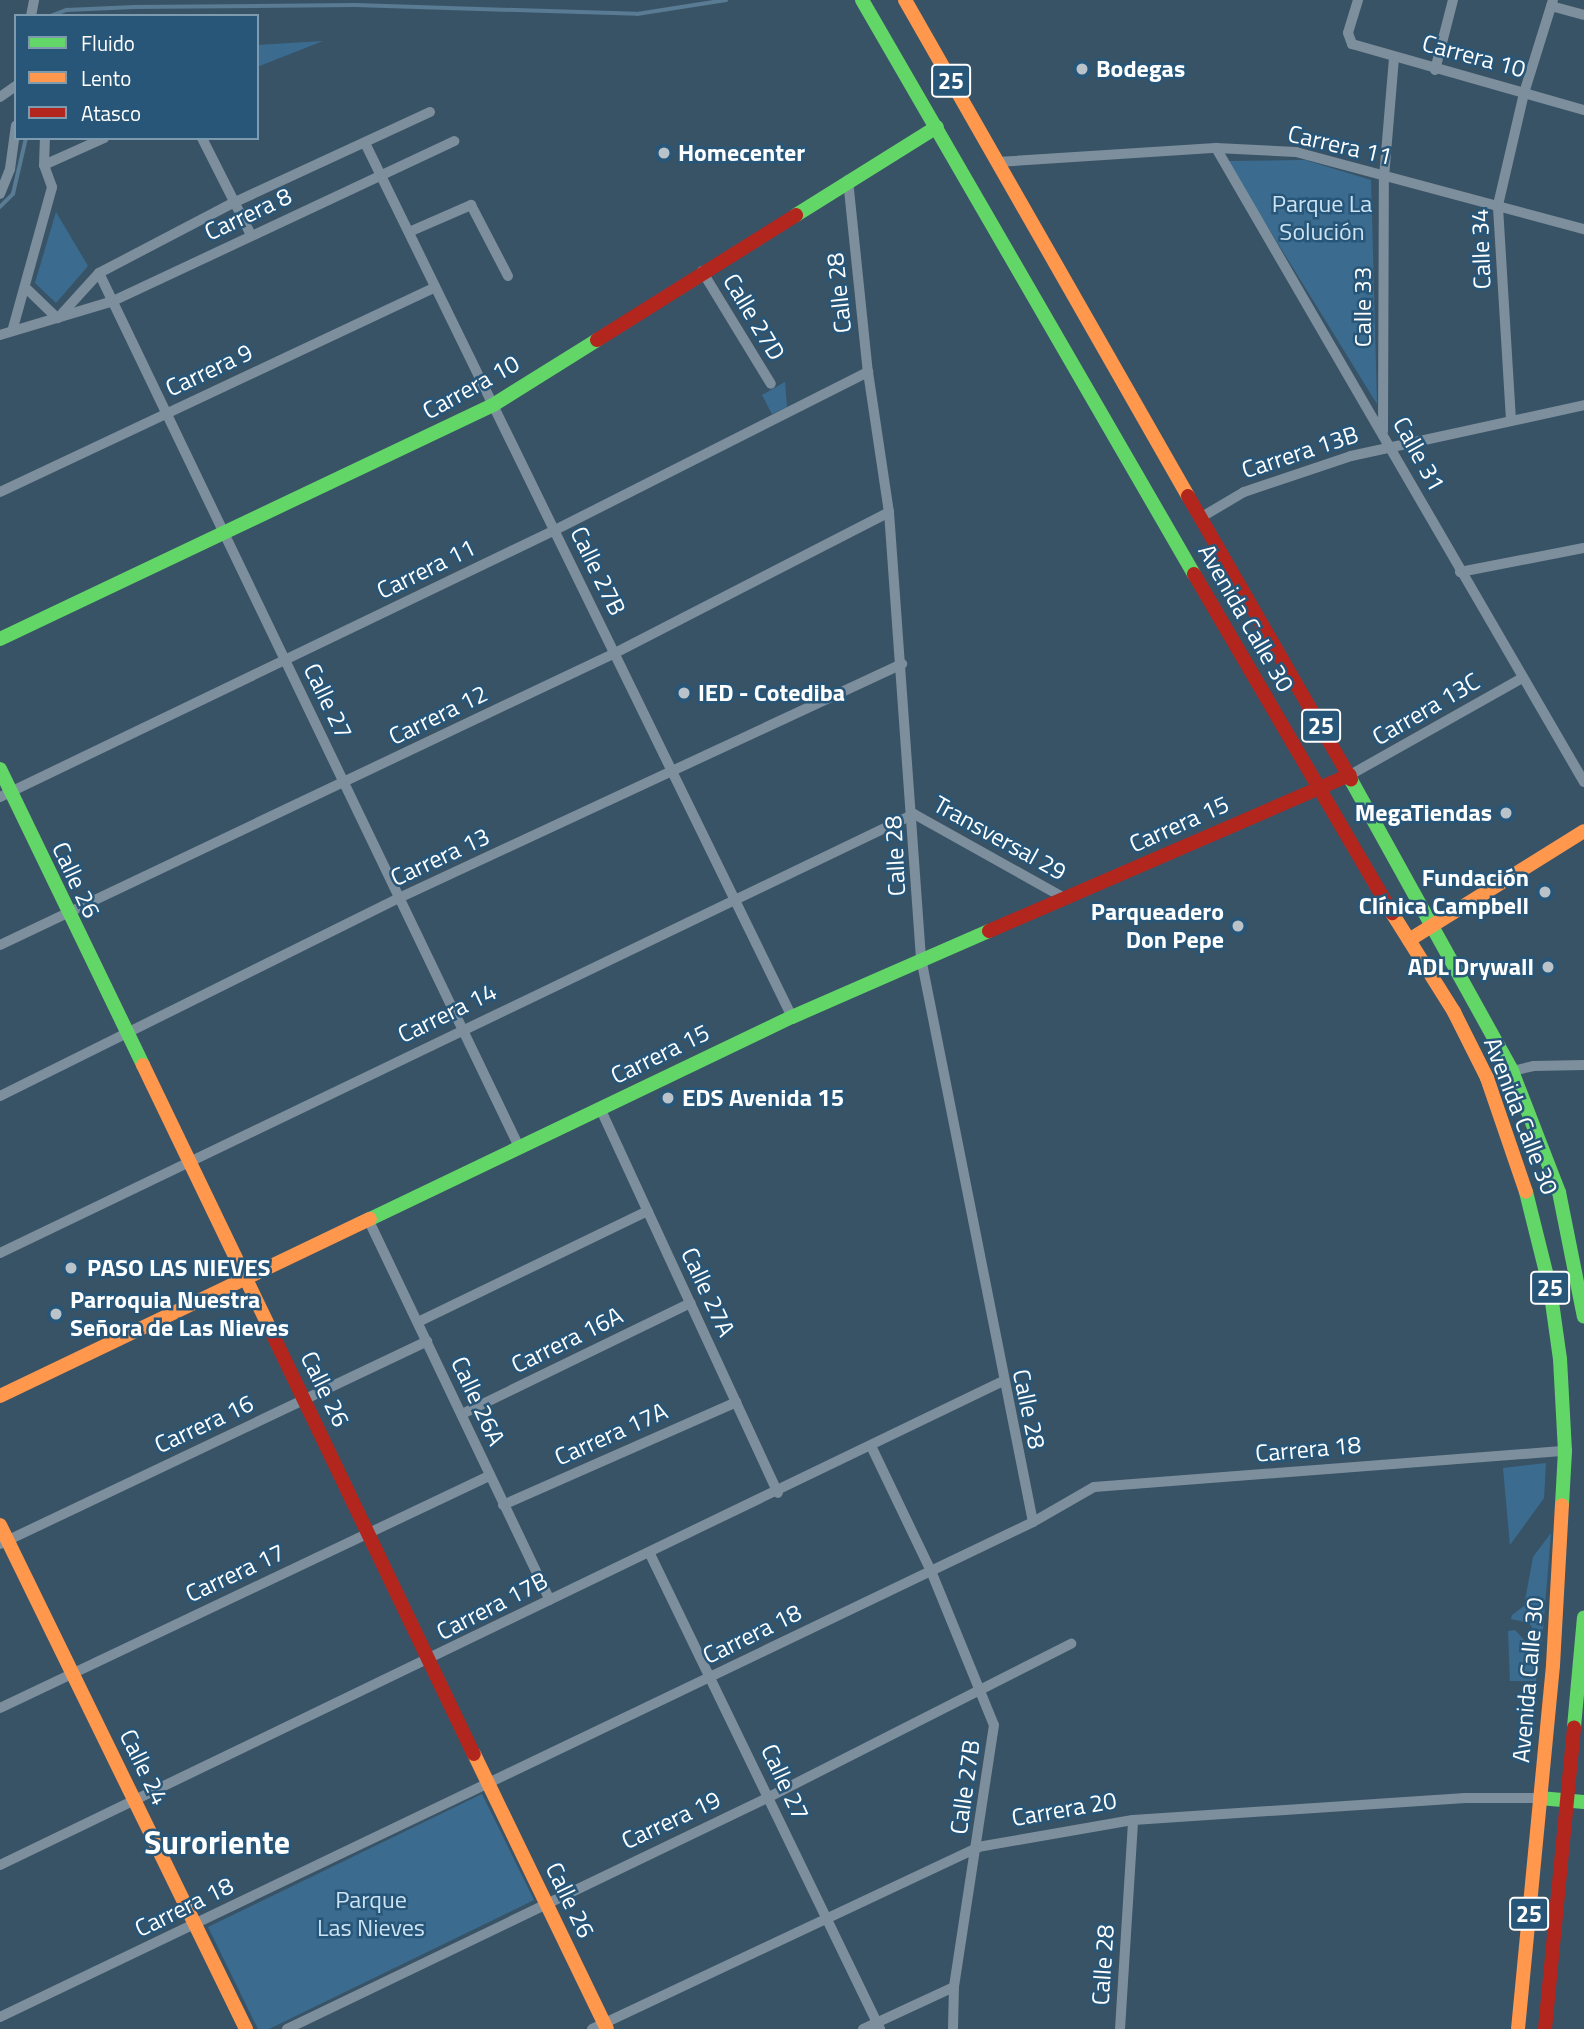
<!DOCTYPE html>
<html>
<head>
<meta charset="utf-8">
<style>
  body { margin:0 }
  #map { position:relative; width:1584px; height:2029px; overflow:hidden; background:#395366; font-family:"Titillium Web",sans-serif }
  div>[style] { position:absolute }
  .green>* { inset:0; background:#3b6c90 }
  .stream>* { height:3.5px; margin:-1.75px; padding:0 1.75px; transform-origin:1.75px; border-radius:1.75px; background:#597b93 }
  .street>* { height:10px; margin:-5px; padding:0 5px; transform-origin:5px; border-radius:5px; background:#7d8f9d }
  .fast>* { height:14px; margin:-7px; padding:0 7px; transform-origin:7px; border-radius:7px; background:#63d668 }
  .slow>* { height:14px; margin:-7px; padding:0 7px; transform-origin:7px; border-radius:7px; background:#ff974d }
  .jam>* { height:14px; margin:-7px; padding:0 7px; transform-origin:7px; border-radius:7px; background:#b3261e }
  .dots>* { width:19px; height:19px; translate:-50% -50%; box-sizing:border-box; border:4px solid #275678; border-radius:50% }
  span { translate:-50% -50%; white-space:nowrap; text-align:center; line-height:1.15; -webkit-text-stroke:5px #275678; paint-order:stroke }
  .shield-label span { padding:2px 5px; background:#275678; border:2px solid; border-radius:5px; -webkit-text-stroke-width:0 }
  .shield-label { font-size:23px; color:#fff; font-weight:700 }
  .street-label { font-size:24px; color:#fff }
  .poi-label { font-size:24px; color:#fff; font-weight:700 }
  .left { translate:0 -50%; text-align:left }
  .right { translate:-100% -50%; text-align:right }
  .park-label { font-size:24px; color:#cbe3f3 }
  .district-label { font-size:32px; color:#fff; font-weight:700 }
  .legend { position:absolute; left:14px; top:14px; width:245px; height:126px; box-sizing:border-box; background:#275678; border:2px solid #7d9aae; margin:0; padding:9px 12px; list-style:none; font-size:21px; color:#fff }
  .legend li { display:flex; align-items:center; gap:14px; height:35px }
  .legend b { width:35px; border:2px solid #7d9aae }
</style>
</head>
<body>
<div id="map">
  <div class="green">
    <div style="clip-path:polygon(323px 41px,257px 67px,257px 45px)"></div>
    <div style="clip-path:polygon(1305px 160px,1371px 180px,1377px 404px,1227px 161px)"></div>
    <div style="clip-path:polygon(56px 212px,88px 266px,56px 303px,35px 283px)"></div>
    <div style="clip-path:polygon(785px 382px,787px 407px,772px 414px,762px 395px)"></div>
    <div style="clip-path:polygon(1546px 1463px,1544px 1498px,1510px 1545px,1503px 1468px)"></div>
    <div style="clip-path:polygon(1551px 1533px,1542px 1642px,1529px 1623px,1511px 1619px,1512px 1615px,1524px 1606px,1533px 1557px)"></div>
    <div style="clip-path:polygon(1515px 1630px,1539px 1656px,1536px 1681px,1510px 1681px,1508px 1631px)"></div>
    <div style="clip-path:polygon(482px 1794px,534px 1900px,269px 2029px,258px 2029px,208px 1927px)"></div>
  </div>
  <div class="stream">
    <div style="left:51px;top:16px;width:17px;rotate:-21deg"></div>
    <div style="left:67px;top:10px;width:67px;rotate:-2.6deg"></div>
    <div style="left:134px;top:7px;width:221px;rotate:-0.5deg"></div>
    <div style="left:355px;top:5px;width:282px;rotate:1.8deg"></div>
    <div style="left:637px;top:14px;width:90px;rotate:-8.9deg"></div>
    <div style="left:0;top:207px;width:18px;rotate:-45deg"></div>
    <div style="left:13px;top:194px;width:57px;rotate:-76.9deg"></div>
  </div>
  <div class="street">
    <div style="left:1358px;top:0;width:34px;rotate:107deg"></div>
    <div style="left:1348px;top:33px;width:12px;rotate:70deg"></div>
    <div style="left:1352px;top:44px;width:241px;rotate:15.9deg"></div>
    <div style="left:1551px;top:6px;width:34px;rotate:15deg"></div>
    <div style="left:31px;top:16px;width:16px;rotate:-79deg"></div>
    <div style="left:1435px;top:70px;width:72px;rotate:-75.6deg"></div>
    <div style="left:0;top:97px;width:19px;rotate:-35deg"></div>
    <div style="left:202px;top:138px;width:109px;rotate:63.2deg"></div>
    <div style="left:365px;top:143px;width:973px;rotate:63.96deg"></div>
    <div style="left:1216px;top:148px;width:733px;rotate:59.87deg"></div>
    <div style="left:997px;top:162px;width:219px;rotate:-3.7deg"></div>
    <div style="left:1216px;top:148px;width:80px;rotate:2.9deg"></div>
    <div style="left:1296px;top:152px;width:298px;rotate:15deg"></div>
    <div style="left:44px;top:165px;width:66px;rotate:-24.2deg"></div>
    <div style="left:848px;top:180px;width:193px;rotate:84.1deg"></div>
    <div style="left:868px;top:372px;width:142px;rotate:81.5deg"></div>
    <div style="left:889px;top:512px;width:447px;rotate:85.9deg"></div>
    <div style="left:921px;top:958px;width:575px;rotate:78.77deg"></div>
    <div style="left:0;top:194px;width:27px;rotate:-68deg"></div>
    <div style="left:10px;top:169px;width:44px;rotate:-82.2deg"></div>
    <div style="left:409px;top:232px;width:68px;rotate:-23.5deg"></div>
    <div style="left:471px;top:205px;width:80px;rotate:62.5deg"></div>
    <div style="left:702px;top:271px;width:132px;rotate:58.6deg"></div>
    <div style="left:99px;top:273px;width:970px;rotate:64.33deg"></div>
    <div style="left:27px;top:289px;width:42px;rotate:44deg"></div>
    <div style="left:58px;top:318px;width:61px;rotate:-47.7deg"></div>
    <div style="left:99px;top:273px;width:151px;rotate:-27.6deg"></div>
    <div style="left:233px;top:203px;width:217px;rotate:-24.8deg"></div>
    <div style="left:13px;top:328px;width:146px;rotate:-74.5deg"></div>
    <div style="left:52px;top:187px;width:23px;rotate:-110deg"></div>
    <div style="left:44px;top:165px;width:27px;rotate:-88deg"></div>
    <div style="left:0;top:335px;width:118px;rotate:-16.7deg"></div>
    <div style="left:113px;top:301px;width:377px;rotate:-25.1deg"></div>
    <div style="left:1511px;top:420px;width:215px;rotate:-93.5deg"></div>
    <div style="left:1498px;top:205px;width:115px;rotate:-76.9deg"></div>
    <div style="left:1524px;top:93px;width:97px;rotate:-72.7deg"></div>
    <div style="left:1383px;top:431px;width:254px;rotate:-89.8deg"></div>
    <div style="left:1384px;top:177px;width:120px;rotate:-85.2deg"></div>
    <div style="left:0;top:492px;width:481px;rotate:-25.2deg"></div>
    <div style="left:1200px;top:518px;width:51px;rotate:-30.6deg"></div>
    <div style="left:1244px;top:492px;width:113px;rotate:-18.6deg"></div>
    <div style="left:1351px;top:456px;width:239px;rotate:-12.3deg"></div>
    <div style="left:1460px;top:572px;width:126px;rotate:-11deg"></div>
    <div style="left:1350px;top:775px;width:197px;rotate:-29.4deg"></div>
    <div style="left:0;top:797px;width:616px;rotate:-25.69deg"></div>
    <div style="left:555px;top:530px;width:351px;rotate:-26.8deg"></div>
    <div style="left:0;top:945px;width:681px;rotate:-25.4deg"></div>
    <div style="left:615px;top:653px;width:308px;rotate:-27.2deg"></div>
    <div style="left:1512px;top:1071px;width:22px;rotate:-13deg"></div>
    <div style="left:1533px;top:1066px;width:51px;rotate:-1.1deg"></div>
    <div style="left:0;top:1096px;width:445px;rotate:-26.4deg"></div>
    <div style="left:399px;top:898px;width:555px;rotate:-24.95deg"></div>
    <div style="left:600px;top:1108px;width:424px;rotate:65.2deg"></div>
    <div style="left:368px;top:1219px;width:422px;rotate:64.5deg"></div>
    <div style="left:0;top:1253px;width:1014px;rotate:-25.66deg"></div>
    <div style="left:914px;top:814px;width:174px;rotate:29.2deg"></div>
    <div style="left:418px;top:1322px;width:255px;rotate:-25.8deg"></div>
    <div style="left:462px;top:1414px;width:254px;rotate:-25.9deg"></div>
    <div style="left:872px;top:1448px;width:136px;rotate:64.4deg"></div>
    <div style="left:931px;top:1571px;width:166px;rotate:67.8deg"></div>
    <div style="left:994px;top:1725px;width:265px;rotate:98.7deg"></div>
    <div style="left:954px;top:1987px;width:42px;rotate:91.4deg"></div>
    <div style="left:503px;top:1505px;width:255px;rotate:-23.8deg"></div>
    <div style="left:0;top:1544px;width:473px;rotate:-25.4deg"></div>
    <div style="left:650px;top:1554px;width:528px;rotate:64.16deg"></div>
    <div style="left:0;top:1708px;width:541px;rotate:-25.38deg"></div>
    <div style="left:0;top:1865px;width:1111px;rotate:-25.76deg"></div>
    <div style="left:0;top:2017px;width:1145px;rotate:-25.6deg"></div>
    <div style="left:1033px;top:1522px;width:70px;rotate:-29.8deg"></div>
    <div style="left:1094px;top:1487px;width:472px;rotate:-4.4deg"></div>
    <div style="left:287px;top:2029px;width:535px;rotate:-25.7deg"></div>
    <div style="left:769px;top:1797px;width:339px;rotate:-26.9deg"></div>
    <div style="left:592px;top:2029px;width:427px;rotate:-25.2deg"></div>
    <div style="left:978px;top:1847px;width:157px;rotate:-9.9deg"></div>
    <div style="left:1133px;top:1820px;width:333px;rotate:-3.8deg"></div>
    <div style="left:1465px;top:1798px;width:75px"></div>
    <div style="left:863px;top:2029px;width:100px;rotate:-24.8deg"></div>
    <div style="left:1120px;top:2029px;width:209px;rotate:-86.4deg"></div>
  </div>
  <div class="fast">
    <div style="left:862px;top:0;width:663px;rotate:59.96deg"></div>
    <div style="left:796px;top:215px;width:166px;rotate:-32deg"></div>
    <div style="left:0;top:639px;width:546px;rotate:-25.39deg"></div>
    <div style="left:493px;top:405px;width:123px;rotate:-32deg"></div>
    <div style="left:0;top:769px;width:329px;rotate:64.2deg"></div>
    <div style="left:1351px;top:780px;width:333px;rotate:61deg"></div>
    <div style="left:1512px;top:1071px;width:130px;rotate:68.8deg"></div>
    <div style="left:1559px;top:1192px;width:127px;rotate:78.7deg"></div>
    <div style="left:1526px;top:1192px;width:99px;rotate:76deg"></div>
    <div style="left:1550px;top:1288px;width:72px;rotate:82deg"></div>
    <div style="left:1560px;top:1359px;width:92px;rotate:86.9deg"></div>
    <div style="left:1565px;top:1451px;width:54px;rotate:93.2deg"></div>
    <div style="left:370px;top:1219px;width:468px;rotate:-25.6deg"></div>
    <div style="left:792px;top:1017px;width:215px;rotate:-23.6deg"></div>
    <div style="left:1574px;top:1727px;width:110px;rotate:-84.8deg"></div>
    <div style="left:1540px;top:1798px;width:44px;rotate:5.2deg"></div>
  </div>
  <div class="slow">
    <div style="left:905px;top:0;width:571px;rotate:60.29deg"></div>
    <div style="left:1392px;top:913px;width:117px;rotate:57.9deg"></div>
    <div style="left:1454px;top:1012px;width:74px;rotate:63.4deg"></div>
    <div style="left:1487px;top:1078px;width:120px;rotate:71.1deg"></div>
    <div style="left:1409px;top:940px;width:206px;rotate:-31.9deg"></div>
    <div style="left:143px;top:1065px;width:295px;rotate:64.3deg"></div>
    <div style="left:0;top:1396px;width:410px;rotate:-25.6deg"></div>
    <div style="left:0;top:1525px;width:561px;rotate:63.98deg"></div>
    <div style="left:474px;top:1754px;width:305px;rotate:64.2deg"></div>
    <div style="left:1518px;top:2029px;width:366px;rotate:-84.5deg"></div>
    <div style="left:1553px;top:1665px;width:160px;rotate:-86.8deg"></div>
  </div>
  <div class="jam">
    <div style="left:597px;top:340px;width:235px;rotate:-32.1deg"></div>
    <div style="left:1188px;top:496px;width:327px;rotate:60.1deg"></div>
    <div style="left:1194px;top:574px;width:393px;rotate:59.7deg"></div>
    <div style="left:989px;top:931px;width:393px;rotate:-23.4deg"></div>
    <div style="left:271px;top:1331px;width:469px;rotate:64.4deg"></div>
    <div style="left:1545px;top:2029px;width:303px;rotate:-84.5deg"></div>
  </div>
  <div class="dots">
    <div style="left:1082px;top:69px;background:#bac3c9"></div>
    <div style="left:664px;top:153px;background:#bac3c9"></div>
    <div style="left:684px;top:693px;background:#bac3c9"></div>
    <div style="left:1506px;top:813px;background:#bac3c9"></div>
    <div style="left:1545px;top:892px;background:#bac3c9"></div>
    <div style="left:1238px;top:926px;background:#bac3c9"></div>
    <div style="left:1548px;top:967px;background:#bac3c9"></div>
    <div style="left:668px;top:1098px;background:#bac3c9"></div>
    <div style="left:71px;top:1268px;background:#bac3c9"></div>
    <div style="left:56px;top:1314px;background:#bac3c9"></div>
  </div>
  <div class="shield-label">
    <span style="left:951px;top:81px">25</span>
    <span style="left:1321px;top:726px">25</span>
    <span style="left:1550px;top:1288px">25</span>
    <span style="left:1529px;top:1914px">25</span>
  </div>
  <div class="street-label">
    <span style="left:1474px;top:56px;rotate:15deg">Carrera 10</span>
    <span style="left:1340px;top:145px;rotate:13deg">Carrera 11</span>
    <span style="left:248px;top:214px;rotate:-25deg">Carrera 8</span>
    <span style="left:1481px;top:249px;rotate:-92deg">Calle 34</span>
    <span style="left:839px;top:293px;rotate:-96deg">Calle 28</span>
    <span style="left:1363px;top:307px;rotate:-90deg">Calle 33</span>
    <span style="left:754px;top:317px;rotate:59deg">Calle 27D</span>
    <span style="left:209px;top:370px;rotate:-25deg">Carrera 9</span>
    <span style="left:471px;top:387px;rotate:-29deg">Carrera 10</span>
    <span style="left:1300px;top:452px;rotate:-18deg">Carrera 13B</span>
    <span style="left:1419px;top:454px;rotate:61deg">Calle 31</span>
    <span style="left:426px;top:569px;rotate:-26deg">Carrera 11</span>
    <span style="left:598px;top:571px;rotate:64deg">Calle 27B</span>
    <span style="left:1246px;top:618px;rotate:60deg">Avenida Calle 30</span>
    <span style="left:328px;top:701px;rotate:64deg">Calle 27</span>
    <span style="left:1426px;top:709px;rotate:-30deg">Carrera 13C</span>
    <span style="left:438px;top:715px;rotate:-26deg">Carrera 12</span>
    <span style="left:1179px;top:824px;rotate:-24deg">Carrera 15</span>
    <span style="left:1000px;top:838px;rotate:29deg">Transversal 29</span>
    <span style="left:895px;top:856px;rotate:-93deg">Calle 28</span>
    <span style="left:440px;top:857px;rotate:-25deg">Carrera 13</span>
    <span style="left:76px;top:880px;rotate:65deg">Calle 26</span>
    <span style="left:447px;top:1013px;rotate:-26deg">Carrera 14</span>
    <span style="left:660px;top:1054px;rotate:-26deg">Carrera 15</span>
    <span style="left:1521px;top:1116px;rotate:69deg">Avenida Calle 30</span>
    <span style="left:708px;top:1292px;rotate:65deg">Calle 27A</span>
    <span style="left:567px;top:1340px;rotate:-26deg">Carrera 16A</span>
    <span style="left:325px;top:1389px;rotate:64deg">Calle 26</span>
    <span style="left:478px;top:1401px;rotate:65deg">Calle 26A</span>
    <span style="left:1029px;top:1409px;rotate:78deg">Calle 28</span>
    <span style="left:204px;top:1424px;rotate:-25deg">Carrera 16</span>
    <span style="left:611px;top:1434px;rotate:-24deg">Carrera 17A</span>
    <span style="left:1308px;top:1449px;rotate:-5deg">Carrera 18</span>
    <span style="left:235px;top:1573px;rotate:-25deg">Carrera 17</span>
    <span style="left:492px;top:1606px;rotate:-27deg">Carrera 17B</span>
    <span style="left:752px;top:1634px;rotate:-26deg">Carrera 18</span>
    <span style="left:1528px;top:1680px;rotate:-85deg">Avenida Calle 30</span>
    <span style="left:144px;top:1767px;rotate:64deg">Calle 24</span>
    <span style="left:785px;top:1782px;rotate:65deg">Calle 27</span>
    <span style="left:965px;top:1787px;rotate:-82deg">Calle 27B</span>
    <span style="left:1064px;top:1809px;rotate:-10deg">Carrera 20</span>
    <span style="left:671px;top:1820px;rotate:-25deg">Carrera 19</span>
    <span style="left:570px;top:1900px;rotate:64deg">Calle 26</span>
    <span style="left:184px;top:1907px;rotate:-26deg">Carrera 18</span>
    <span style="left:1103px;top:1965px;rotate:-86deg">Calle 28</span>
  </div>
  <div class="poi-label">
    <span class="left" style="left:1096px;top:69px">Bodegas</span>
    <span class="left" style="left:678px;top:153px">Homecenter</span>
    <span class="left" style="left:698px;top:693px">IED - Cotediba</span>
    <span class="right" style="left:1492px;top:813px">MegaTiendas</span>
    <span class="right" style="left:1529px;top:892px">Fundación<br>Clínica Campbell</span>
    <span class="right" style="left:1224px;top:926px">Parqueadero<br>Don Pepe</span>
    <span class="right" style="left:1534px;top:967px">ADL Drywall</span>
    <span class="left" style="left:682px;top:1098px">EDS Avenida 15</span>
    <span class="left" style="left:87px;top:1268px">PASO LAS NIEVES</span>
    <span class="left" style="left:70px;top:1314px">Parroquia Nuestra<br>Señora de Las Nieves</span>
  </div>
  <div class="park-label">
    <span style="left:1322px;top:218px">Parque La<br>Solución</span>
    <span style="left:371px;top:1914px">Parque<br>Las Nieves</span>
  </div>
  <div class="district-label">
    <span style="left:217px;top:1842px">Suroriente</span>
  </div>
  <ul class="legend">
  <li><b style="height:9px;background:#63d668"></b>Fluido</li>
  <li><b style="height:9px;background:#ff974d"></b>Lento</li>
  <li><b style="height:9px;background:#b3261e"></b>Atasco</li>
  </ul>
</div>
</body>
</html>
